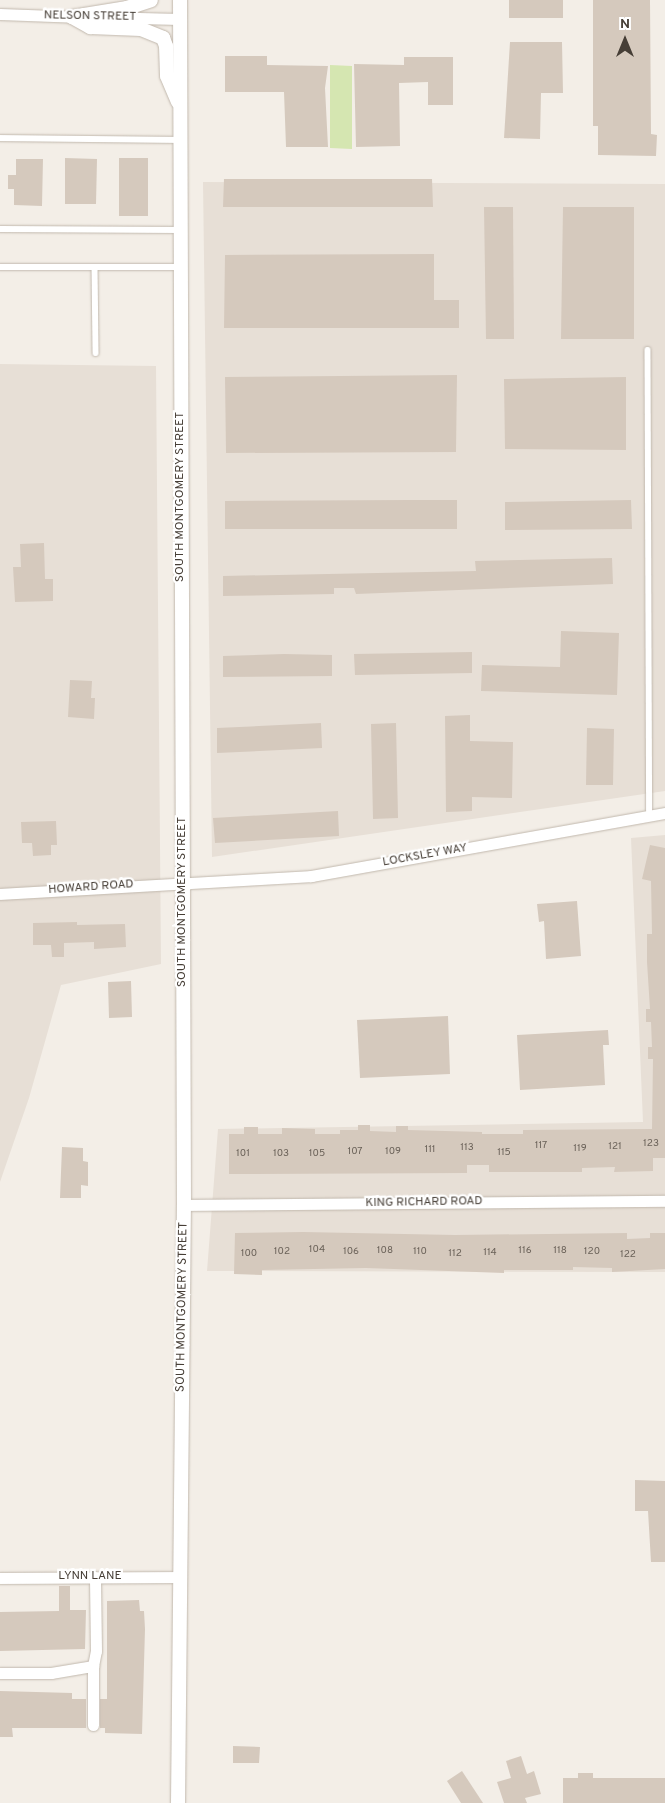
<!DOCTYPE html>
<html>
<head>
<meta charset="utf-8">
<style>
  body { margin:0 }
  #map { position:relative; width:665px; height:1803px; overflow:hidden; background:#f3eee7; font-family:Overpass,sans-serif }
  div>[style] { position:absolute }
  .residential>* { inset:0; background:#e7dfd6 }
  .green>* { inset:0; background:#d5e6b1 }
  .building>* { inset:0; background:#d5c9bd }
  .roads { filter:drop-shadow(0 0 1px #c1b8ad) drop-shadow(0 0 1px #c1b8ad) }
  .service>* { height:5.5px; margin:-2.75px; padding:0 2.75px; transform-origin:2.75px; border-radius:2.75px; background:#fff }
  .minor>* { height:11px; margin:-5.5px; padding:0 5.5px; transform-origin:5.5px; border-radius:5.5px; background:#fff }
  .tertiary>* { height:14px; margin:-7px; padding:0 7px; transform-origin:7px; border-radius:7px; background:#fff }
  span { translate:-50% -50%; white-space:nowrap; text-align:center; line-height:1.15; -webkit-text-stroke:4.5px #fff; paint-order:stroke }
  .number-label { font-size:10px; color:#6a6158 }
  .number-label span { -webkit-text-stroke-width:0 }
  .street-label { font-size:12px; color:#463e36 }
  .north { position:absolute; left:600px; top:15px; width:50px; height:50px; -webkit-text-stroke:4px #fff; paint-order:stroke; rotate:0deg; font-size:14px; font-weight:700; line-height:20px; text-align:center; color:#463e36 }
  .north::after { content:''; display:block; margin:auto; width:18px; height:22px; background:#463e36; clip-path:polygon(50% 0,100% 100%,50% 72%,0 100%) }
</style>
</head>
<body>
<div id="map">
  <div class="residential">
    <div style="clip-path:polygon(203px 182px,665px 184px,665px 791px,212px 857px)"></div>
    <div style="clip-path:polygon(0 364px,156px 366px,161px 964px,61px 985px,29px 1098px,0 1182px)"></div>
    <div style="clip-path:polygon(665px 835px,665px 1272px,207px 1271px,218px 1129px,643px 1122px,631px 838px)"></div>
  </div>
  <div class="green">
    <div style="clip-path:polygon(330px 65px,352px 66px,352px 149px,330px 148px)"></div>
  </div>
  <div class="building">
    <div style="clip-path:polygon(509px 0,563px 0,563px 18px,509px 18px)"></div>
    <div style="clip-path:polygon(593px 0,650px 0,651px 134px,657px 135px,656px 156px,598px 155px,598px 126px,593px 126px)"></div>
    <div style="clip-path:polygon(510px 42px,562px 42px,563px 93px,541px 93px,540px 139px,504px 138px)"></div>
    <div style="clip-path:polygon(225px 56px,267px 56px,267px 65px,328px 66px,325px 88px,328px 147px,286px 147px,284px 92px,225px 92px)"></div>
    <div style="clip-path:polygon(404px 57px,453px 57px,453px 105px,428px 105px,428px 82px,399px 83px,400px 146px,356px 147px,354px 64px,404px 65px)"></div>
    <div style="clip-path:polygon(65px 158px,97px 159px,96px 204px,65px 204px)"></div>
    <div style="clip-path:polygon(119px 158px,148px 158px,148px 216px,119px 216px)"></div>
    <div style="clip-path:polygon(16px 159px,43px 159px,42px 206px,14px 205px,14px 189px,8px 189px,8px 175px,16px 175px)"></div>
    <div style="clip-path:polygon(224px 179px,432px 179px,433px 207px,223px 207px)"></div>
    <div style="clip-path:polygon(484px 207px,513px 207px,514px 339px,486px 339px)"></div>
    <div style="clip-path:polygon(563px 207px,634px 207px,634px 339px,561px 339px)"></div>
    <div style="clip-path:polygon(434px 254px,434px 300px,459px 300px,459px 328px,224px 328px,225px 255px)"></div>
    <div style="clip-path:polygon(457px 375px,456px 452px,226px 453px,225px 377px)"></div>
    <div style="clip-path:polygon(626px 377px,626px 450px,505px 449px,504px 379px)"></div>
    <div style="clip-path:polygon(409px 500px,457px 500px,457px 529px,225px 529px,225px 501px)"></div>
    <div style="clip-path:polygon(631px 500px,632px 529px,505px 530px,505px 502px)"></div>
    <div style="clip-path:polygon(44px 543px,45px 579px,53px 579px,53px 601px,15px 602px,13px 567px,21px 567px,20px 544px)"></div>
    <div style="clip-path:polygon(612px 558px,613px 584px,356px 594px,354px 588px,334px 588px,334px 594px,223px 596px,223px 576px,476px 571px,475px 561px)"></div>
    <div style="clip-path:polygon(561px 631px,619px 633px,617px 695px,481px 691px,482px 665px,560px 667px)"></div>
    <div style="clip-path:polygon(472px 652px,472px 673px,355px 675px,354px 654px)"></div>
    <div style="clip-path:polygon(284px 654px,332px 655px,332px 676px,223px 677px,223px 656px)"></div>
    <div style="clip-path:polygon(70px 680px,92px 681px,91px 698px,95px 698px,94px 719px,68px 717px)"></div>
    <div style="clip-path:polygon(470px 715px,470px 741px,513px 742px,512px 798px,472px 797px,472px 811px,446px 812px,445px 716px)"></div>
    <div style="clip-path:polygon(321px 723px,322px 748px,217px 753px,217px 728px)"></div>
    <div style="clip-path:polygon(396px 723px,398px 818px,373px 819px,371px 724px)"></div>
    <div style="clip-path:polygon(587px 728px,614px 729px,613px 785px,586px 785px)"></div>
    <div style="clip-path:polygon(338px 811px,339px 836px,215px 843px,213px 818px)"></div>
    <div style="clip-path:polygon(56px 821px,57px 845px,51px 845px,51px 855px,33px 856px,32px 843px,22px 843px,21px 822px)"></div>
    <div style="clip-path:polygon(650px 845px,665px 848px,665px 1158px,653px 1158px,653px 1171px,614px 1172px,615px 1167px,582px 1168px,582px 1172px,489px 1172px,489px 1165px,467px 1165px,467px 1173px,229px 1174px,229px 1134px,244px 1134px,244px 1127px,258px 1127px,258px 1134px,282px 1134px,282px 1128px,315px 1129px,315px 1134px,340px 1134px,340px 1130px,358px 1130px,358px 1125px,370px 1125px,370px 1131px,396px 1132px,396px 1126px,408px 1126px,408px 1130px,482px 1132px,482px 1134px,523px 1134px,523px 1130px,652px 1129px,653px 1059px,648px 1059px,648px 1047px,652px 1047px,651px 1022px,646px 1022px,646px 1009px,650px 1009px,647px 962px,647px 934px,652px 934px,651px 881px,642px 879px)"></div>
    <div style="clip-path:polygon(577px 901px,581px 956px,546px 959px,544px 921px,539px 922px,537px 904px)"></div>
    <div style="clip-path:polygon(77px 922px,77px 925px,125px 924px,126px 947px,94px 949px,94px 942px,64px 943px,64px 957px,52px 957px,51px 945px,33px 945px,33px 923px)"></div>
    <div style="clip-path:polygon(131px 981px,132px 1017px,109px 1018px,108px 982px)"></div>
    <div style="clip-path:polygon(448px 1016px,450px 1074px,360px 1078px,357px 1020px)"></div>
    <div style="clip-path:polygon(608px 1030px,609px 1045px,603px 1045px,605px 1085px,520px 1090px,517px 1035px)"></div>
    <div style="clip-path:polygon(62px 1147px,83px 1148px,83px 1161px,88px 1162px,88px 1186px,81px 1185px,81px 1198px,60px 1198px)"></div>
    <div style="clip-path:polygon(303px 1232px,455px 1235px,627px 1233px,627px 1239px,650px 1238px,650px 1233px,665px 1233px,665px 1269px,612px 1272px,612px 1268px,573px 1267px,573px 1270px,504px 1270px,504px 1273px,366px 1268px,262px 1270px,262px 1275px,234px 1274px,235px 1233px)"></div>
    <div style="clip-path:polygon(635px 1480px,665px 1481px,665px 1562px,651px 1562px,648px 1511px,635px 1511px)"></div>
    <div style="clip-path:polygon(59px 1586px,70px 1586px,70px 1610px,86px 1610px,85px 1649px,0 1651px,0 1612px,59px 1611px)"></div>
    <div style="clip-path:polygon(139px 1600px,140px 1611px,144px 1611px,145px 1629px,142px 1734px,105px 1733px,105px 1728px,100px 1728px,100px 1699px,107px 1699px,107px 1601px)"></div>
    <div style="clip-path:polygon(0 1691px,72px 1693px,72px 1699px,86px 1699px,86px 1728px,12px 1728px,13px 1737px,0 1737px)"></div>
    <div style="clip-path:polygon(233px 1746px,260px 1747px,259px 1763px,233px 1763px)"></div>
    <div style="clip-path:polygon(521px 1756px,527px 1774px,534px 1771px,541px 1794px,525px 1798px,527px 1803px,504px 1803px,497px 1782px,511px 1778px,506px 1761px)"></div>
    <div style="clip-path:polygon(462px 1771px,483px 1803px,461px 1803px,447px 1781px)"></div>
    <div style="clip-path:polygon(578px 1773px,593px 1773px,593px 1778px,665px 1778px,665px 1803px,563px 1803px,563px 1778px,578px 1778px)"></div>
  </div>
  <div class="roads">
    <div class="service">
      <div style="left:0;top:138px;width:180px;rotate:0.6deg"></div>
      <div style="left:0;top:229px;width:180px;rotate:0.3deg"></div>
      <div style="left:0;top:267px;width:181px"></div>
      <div style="left:95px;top:267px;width:86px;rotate:89.3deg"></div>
      <div style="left:648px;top:350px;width:466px;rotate:89.8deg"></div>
    </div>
    <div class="minor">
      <div style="left:0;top:14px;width:81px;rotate:2.1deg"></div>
      <div style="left:97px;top:17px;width:83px;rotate:1.4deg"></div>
      <div style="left:0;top:894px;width:312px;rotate:-3.3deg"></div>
      <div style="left:311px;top:876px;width:360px;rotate:-10.1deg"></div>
      <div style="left:184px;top:1205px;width:481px;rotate:-0.5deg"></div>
      <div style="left:0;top:1578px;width:180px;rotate:-0.3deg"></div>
      <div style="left:93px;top:1666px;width:59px;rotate:90deg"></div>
      <div style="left:0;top:1673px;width:51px"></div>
      <div style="left:51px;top:1673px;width:43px;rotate:-9.5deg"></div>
      <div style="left:93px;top:1666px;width:15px;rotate:-79deg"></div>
      <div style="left:96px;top:1651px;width:74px;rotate:-90.8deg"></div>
    </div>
    <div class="tertiary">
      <div style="left:72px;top:17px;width:21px;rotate:29deg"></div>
      <div style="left:90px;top:27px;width:51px;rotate:2.2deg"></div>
      <div style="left:141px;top:29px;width:24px;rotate:22deg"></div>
      <div style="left:163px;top:38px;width:9px;rotate:69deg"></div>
      <div style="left:166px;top:46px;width:30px;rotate:88deg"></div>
      <div style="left:167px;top:76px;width:28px;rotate:67deg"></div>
      <div style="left:72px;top:17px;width:56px;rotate:-9.3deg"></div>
      <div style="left:127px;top:8px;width:25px;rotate:-18deg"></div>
      <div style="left:178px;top:1803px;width:598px;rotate:-89.43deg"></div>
      <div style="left:184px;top:1205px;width:1205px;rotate:-90.19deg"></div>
    </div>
  </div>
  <div class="number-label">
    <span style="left:651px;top:1144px">123</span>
    <span style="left:541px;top:1146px">117</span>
    <span style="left:615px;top:1147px">121</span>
    <span style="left:467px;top:1148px">113</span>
    <span style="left:580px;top:1149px">119</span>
    <span style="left:430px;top:1150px">111</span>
    <span style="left:355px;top:1152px">107</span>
    <span style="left:393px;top:1152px">109</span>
    <span style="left:504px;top:1153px">115</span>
    <span style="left:243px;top:1154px">101</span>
    <span style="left:281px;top:1154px">103</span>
    <span style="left:317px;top:1154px">105</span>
    <span style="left:317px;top:1250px">104</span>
    <span style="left:385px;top:1251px">108</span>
    <span style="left:525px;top:1251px">116</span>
    <span style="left:560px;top:1251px">118</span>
    <span style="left:282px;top:1252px">102</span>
    <span style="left:351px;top:1252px">106</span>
    <span style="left:420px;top:1252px">110</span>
    <span style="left:592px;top:1252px">120</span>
    <span style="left:490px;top:1253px">114</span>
    <span style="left:249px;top:1254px">100</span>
    <span style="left:455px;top:1254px">112</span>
    <span style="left:628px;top:1255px">122</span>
  </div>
  <div class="street-label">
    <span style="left:90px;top:17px;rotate:1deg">NELSON STREET</span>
    <span style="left:181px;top:497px;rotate:-90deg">SOUTH MONTGOMERY STREET</span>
    <span style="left:425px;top:856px;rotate:-10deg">LOCKSLEY WAY</span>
    <span style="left:91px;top:888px;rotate:-4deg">HOWARD ROAD</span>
    <span style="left:183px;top:902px;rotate:-90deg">SOUTH MONTGOMERY STREET</span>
    <span style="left:424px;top:1203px;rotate:-1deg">KING RICHARD ROAD</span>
    <span style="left:183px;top:1307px;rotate:-89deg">SOUTH MONTGOMERY STREET</span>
    <span style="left:90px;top:1577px">LYNN LANE</span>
  </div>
  <div class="north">N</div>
</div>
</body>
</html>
